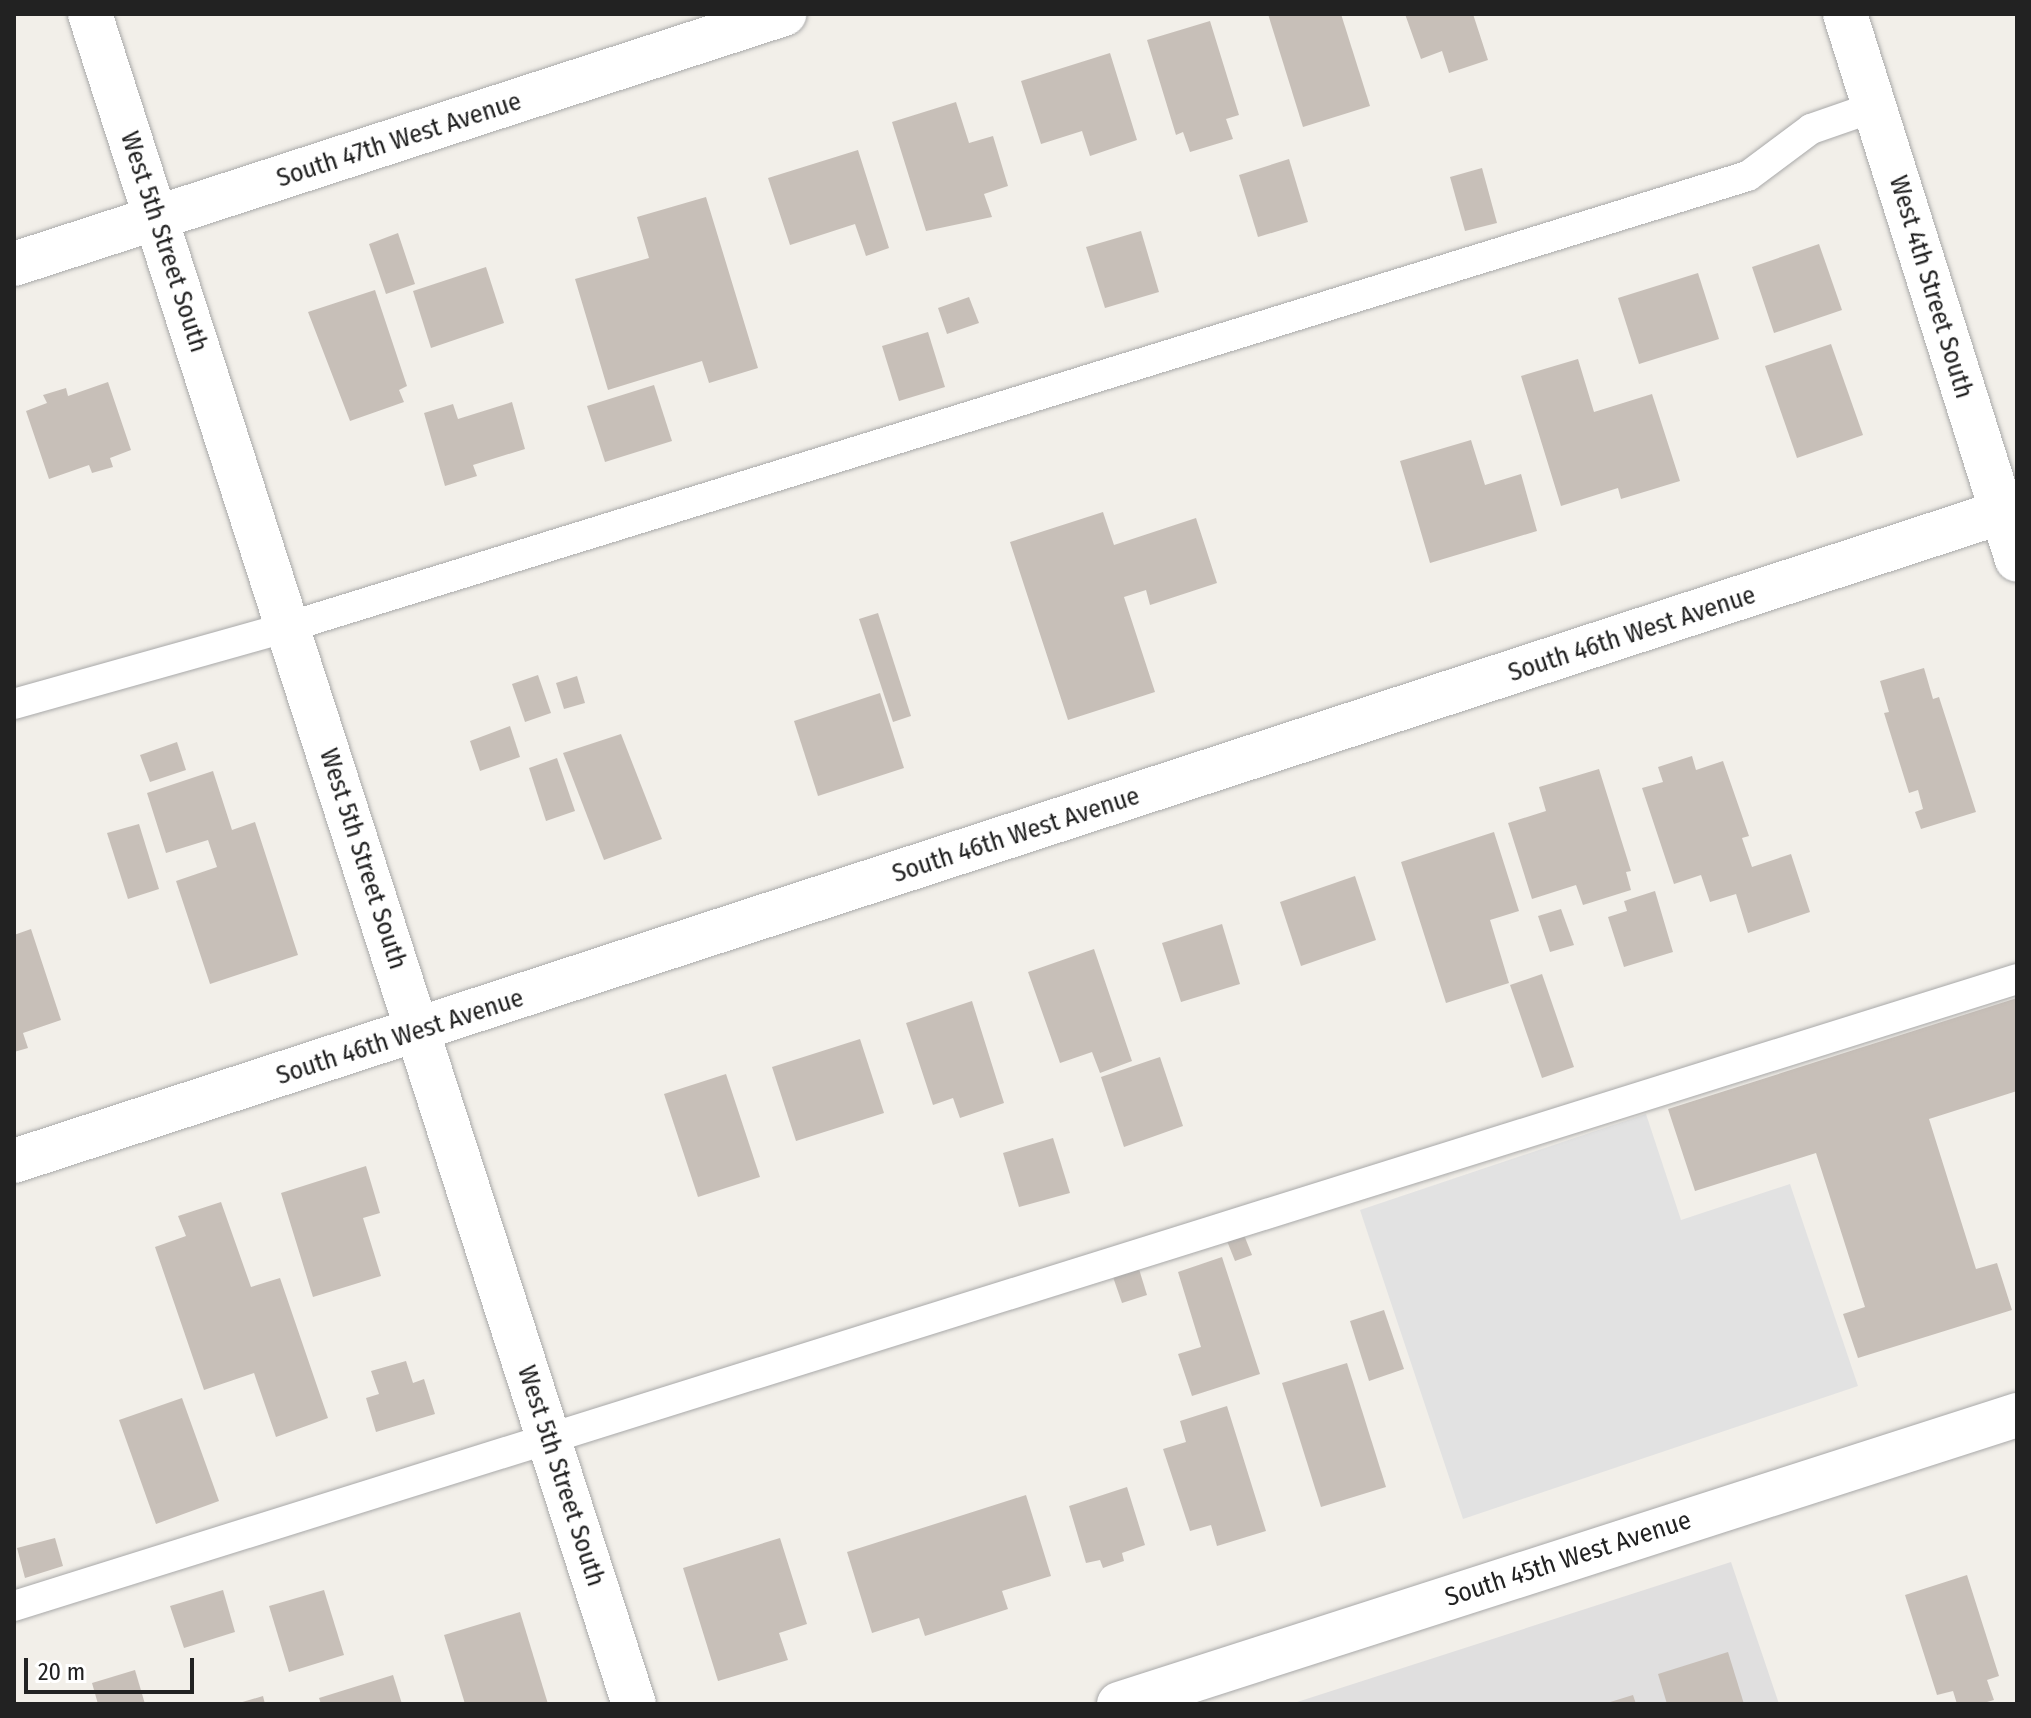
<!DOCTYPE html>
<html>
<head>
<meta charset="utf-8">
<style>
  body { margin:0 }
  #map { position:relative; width:2031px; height:1718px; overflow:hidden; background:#f2efe9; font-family:"Fira Sans Condensed",sans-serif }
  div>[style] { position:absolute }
  .residential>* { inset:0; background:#e0dfdf }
  .parking>* { inset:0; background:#e2e2e2 }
  .building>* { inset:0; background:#c7bfb8 }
  .roads { filter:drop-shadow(0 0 2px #a9a9a9) drop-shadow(0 0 2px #a9a9a9) }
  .service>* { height:30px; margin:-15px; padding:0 15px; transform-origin:15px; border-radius:15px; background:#fff }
  .minor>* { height:44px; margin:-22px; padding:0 22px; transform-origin:22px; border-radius:22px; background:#fff }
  span { translate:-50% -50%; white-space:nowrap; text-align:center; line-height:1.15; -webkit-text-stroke:7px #fff; paint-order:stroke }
  .street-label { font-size:26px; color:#222 }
  .frame { position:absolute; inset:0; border:16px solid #222; pointer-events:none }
  .scale { position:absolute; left:24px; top:1658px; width:170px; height:36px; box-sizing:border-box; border:4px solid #222; border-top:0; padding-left:10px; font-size:24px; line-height:28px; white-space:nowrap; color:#222; -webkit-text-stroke:6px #fff; paint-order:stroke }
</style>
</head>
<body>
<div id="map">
  <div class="residential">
    <div style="clip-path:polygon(1731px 1562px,1779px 1704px,1291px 1704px)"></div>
  </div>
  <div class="parking">
    <div style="clip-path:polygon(1646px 1114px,1681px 1220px,1790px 1184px,1858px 1386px,1463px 1519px,1360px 1210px)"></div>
  </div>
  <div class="building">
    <div style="clip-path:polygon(1268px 14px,1341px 14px,1370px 106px,1303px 127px)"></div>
    <div style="clip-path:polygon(1405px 14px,1473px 14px,1488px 60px,1449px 73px,1442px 51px,1421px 59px)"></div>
    <div style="clip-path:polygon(1210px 21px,1239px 115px,1226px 119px,1233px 139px,1190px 152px,1183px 132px,1176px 135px,1147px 40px)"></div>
    <div style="clip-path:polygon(1110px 53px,1137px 140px,1090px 156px,1082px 131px,1041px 144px,1021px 81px)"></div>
    <div style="clip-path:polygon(956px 102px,969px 143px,993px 136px,1008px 186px,984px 194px,992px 217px,926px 231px,892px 122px)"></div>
    <div style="clip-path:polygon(858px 150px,889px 248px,866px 256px,855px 224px,790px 245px,768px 178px)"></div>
    <div style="clip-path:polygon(1289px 159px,1308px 222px,1258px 237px,1239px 175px)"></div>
    <div style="clip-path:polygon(1482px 168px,1497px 223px,1465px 231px,1450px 177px)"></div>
    <div style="clip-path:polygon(706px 197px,758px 368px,709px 383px,702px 361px,608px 390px,575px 279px,649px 258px,637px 217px)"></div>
    <div style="clip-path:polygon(1141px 231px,1159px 292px,1105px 308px,1086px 247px)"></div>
    <div style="clip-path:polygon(398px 233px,415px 284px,386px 294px,369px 244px)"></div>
    <div style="clip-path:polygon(1819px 244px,1842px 310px,1774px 333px,1752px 267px)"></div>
    <div style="clip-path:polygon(486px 267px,504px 323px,431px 348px,413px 291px)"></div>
    <div style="clip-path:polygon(1698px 273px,1719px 339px,1639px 364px,1618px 298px)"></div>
    <div style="clip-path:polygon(375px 290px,407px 386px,399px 390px,404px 402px,350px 421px,308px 312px)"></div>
    <div style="clip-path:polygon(969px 297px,979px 323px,947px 334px,938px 308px)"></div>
    <div style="clip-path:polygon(928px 332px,945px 387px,899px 401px,882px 346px)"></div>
    <div style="clip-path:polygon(1831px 344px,1863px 435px,1797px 458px,1765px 366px)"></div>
    <div style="clip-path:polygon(1578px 359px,1594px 412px,1652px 394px,1680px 481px,1621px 499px,1618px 488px,1561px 506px,1521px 376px)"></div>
    <div style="clip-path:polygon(108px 382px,131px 450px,110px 458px,113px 467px,92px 473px,89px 465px,49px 479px,26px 411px,47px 403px,43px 395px,66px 388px,68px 396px)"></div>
    <div style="clip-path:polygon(654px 385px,672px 441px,605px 462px,587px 406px)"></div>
    <div style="clip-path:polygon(512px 402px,525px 449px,473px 465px,477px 476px,445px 486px,424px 413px,453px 404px,458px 419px)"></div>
    <div style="clip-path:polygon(1471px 440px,1485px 485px,1521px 474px,1537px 531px,1430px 563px,1400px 461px)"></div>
    <div style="clip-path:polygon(1103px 512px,1114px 545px,1196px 518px,1217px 583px,1150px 605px,1146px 590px,1124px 597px,1155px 692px,1068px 720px,1010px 542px)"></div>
    <div style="clip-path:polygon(878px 613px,911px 716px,893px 722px,859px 619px)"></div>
    <div style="clip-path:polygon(1924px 668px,1933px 699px,1939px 697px,1976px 812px,1921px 829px,1915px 812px,1923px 809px,1918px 790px,1909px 793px,1884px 713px,1889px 712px,1880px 681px)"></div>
    <div style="clip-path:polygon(538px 675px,551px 713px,525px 722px,512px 684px)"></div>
    <div style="clip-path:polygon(577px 676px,585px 703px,564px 709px,556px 683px)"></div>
    <div style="clip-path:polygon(880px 693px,904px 768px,818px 796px,794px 721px)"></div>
    <div style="clip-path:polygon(510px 726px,520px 757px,480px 771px,470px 741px)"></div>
    <div style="clip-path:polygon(621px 734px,662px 839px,604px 860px,563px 753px)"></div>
    <div style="clip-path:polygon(177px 742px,186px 770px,150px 782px,140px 755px)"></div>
    <div style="clip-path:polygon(1692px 756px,1696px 770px,1723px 761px,1749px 836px,1742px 838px,1752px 867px,1791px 854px,1810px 912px,1748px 933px,1736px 894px,1710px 902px,1701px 875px,1674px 884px,1642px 788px,1663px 782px,1658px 767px)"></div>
    <div style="clip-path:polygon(557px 758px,575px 811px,546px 821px,529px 768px)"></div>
    <div style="clip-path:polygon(1599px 769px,1631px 871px,1626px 872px,1631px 890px,1583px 905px,1576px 885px,1532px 899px,1508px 823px,1546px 811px,1539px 787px)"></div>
    <div style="clip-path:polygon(213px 771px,232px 830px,255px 822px,298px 955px,210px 984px,176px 881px,217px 867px,208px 840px,166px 853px,147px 793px)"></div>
    <div style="clip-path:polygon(139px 824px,159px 889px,128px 899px,107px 833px)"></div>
    <div style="clip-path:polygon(1494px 832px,1519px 911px,1490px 920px,1509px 983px,1446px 1003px,1401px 862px)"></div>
    <div style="clip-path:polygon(1355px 876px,1376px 940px,1301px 966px,1280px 902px)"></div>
    <div style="clip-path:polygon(1655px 891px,1673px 952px,1624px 967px,1608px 917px,1627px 911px,1624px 901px)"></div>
    <div style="clip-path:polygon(1561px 909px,1574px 945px,1550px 952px,1538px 916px)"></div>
    <div style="clip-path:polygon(1222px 924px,1240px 984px,1181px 1002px,1162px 943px)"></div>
    <div style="clip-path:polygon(31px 929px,61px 1020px,23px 1033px,28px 1048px,14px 1052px,14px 935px)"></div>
    <div style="clip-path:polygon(1094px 949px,1132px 1061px,1100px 1073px,1092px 1052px,1060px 1063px,1028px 972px)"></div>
    <div style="clip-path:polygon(1542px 974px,1574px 1067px,1542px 1078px,1510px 985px)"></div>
    <div style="clip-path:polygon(2017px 998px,2017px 1091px,1929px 1119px,1976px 1269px,1997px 1263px,2012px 1310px,1858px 1358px,1843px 1314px,1865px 1307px,1816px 1153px,1695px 1191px,1668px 1109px)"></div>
    <div style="clip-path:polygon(972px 1001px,1004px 1103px,960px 1118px,953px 1098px,933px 1105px,906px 1023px)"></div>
    <div style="clip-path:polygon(860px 1039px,884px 1113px,796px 1141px,772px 1067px)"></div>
    <div style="clip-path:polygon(1160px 1057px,1183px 1126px,1124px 1147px,1101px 1077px)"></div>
    <div style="clip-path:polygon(726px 1074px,760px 1177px,698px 1197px,664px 1094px)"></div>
    <div style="clip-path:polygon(1053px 1138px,1070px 1193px,1019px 1207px,1003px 1153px)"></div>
    <div style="clip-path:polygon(366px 1166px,380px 1213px,363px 1218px,381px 1276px,313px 1297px,281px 1193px)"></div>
    <div style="clip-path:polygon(221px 1202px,251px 1287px,280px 1278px,328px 1418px,276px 1437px,254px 1373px,204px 1390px,155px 1247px,186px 1236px,178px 1216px)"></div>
    <div style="clip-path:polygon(1244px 1235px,1252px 1255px,1235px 1261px,1227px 1241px)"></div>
    <div style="clip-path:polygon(1222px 1257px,1260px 1374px,1192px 1396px,1178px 1354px,1201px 1347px,1178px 1272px)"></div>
    <div style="clip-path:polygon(1139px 1269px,1147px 1295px,1122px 1303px,1113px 1277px)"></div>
    <div style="clip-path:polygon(1384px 1310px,1404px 1369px,1369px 1381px,1350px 1321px)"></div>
    <div style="clip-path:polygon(406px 1361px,413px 1383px,424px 1379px,435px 1414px,376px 1432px,366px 1398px,379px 1394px,371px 1371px)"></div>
    <div style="clip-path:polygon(1347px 1363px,1386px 1487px,1321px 1507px,1282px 1383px)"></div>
    <div style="clip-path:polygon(182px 1398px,219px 1501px,156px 1524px,119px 1420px)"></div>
    <div style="clip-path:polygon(1227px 1406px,1266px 1531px,1217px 1546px,1211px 1525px,1190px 1531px,1163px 1449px,1186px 1442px,1180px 1421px)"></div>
    <div style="clip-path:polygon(1127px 1487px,1145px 1545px,1122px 1553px,1124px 1561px,1103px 1568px,1100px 1560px,1086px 1563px,1069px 1506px)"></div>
    <div style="clip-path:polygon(1026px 1495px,1051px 1576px,1002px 1591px,1008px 1609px,925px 1636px,919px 1618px,872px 1633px,847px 1552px)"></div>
    <div style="clip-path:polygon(55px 1538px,63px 1566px,25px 1578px,17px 1548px)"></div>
    <div style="clip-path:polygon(780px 1538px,807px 1624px,779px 1633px,788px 1660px,718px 1681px,683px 1568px)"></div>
    <div style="clip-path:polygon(1967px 1575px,1999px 1676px,1987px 1680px,1994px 1700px,1980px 1704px,1957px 1704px,1953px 1691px,1937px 1695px,1905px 1595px)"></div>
    <div style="clip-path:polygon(223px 1590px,235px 1632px,184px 1648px,170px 1606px)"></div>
    <div style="clip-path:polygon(324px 1590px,344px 1655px,289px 1672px,269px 1606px)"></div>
    <div style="clip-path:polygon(520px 1612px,548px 1704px,465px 1704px,444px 1635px)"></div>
    <div style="clip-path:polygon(1728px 1652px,1744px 1704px,1667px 1704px,1658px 1674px)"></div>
    <div style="clip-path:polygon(135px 1670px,145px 1704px,98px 1704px,92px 1683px)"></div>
    <div style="clip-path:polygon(393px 1675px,402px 1704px,321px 1704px,319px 1698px)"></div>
    <div style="clip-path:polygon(1633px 1695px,1636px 1704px,1607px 1704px,1607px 1703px)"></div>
    <div style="clip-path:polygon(263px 1696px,265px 1704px,239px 1704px,239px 1703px)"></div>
  </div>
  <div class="roads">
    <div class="service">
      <div style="left:14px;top:704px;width:285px;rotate:-15.7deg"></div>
      <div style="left:288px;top:627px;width:1528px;rotate:-17.17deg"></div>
      <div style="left:1748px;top:176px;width:79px;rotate:-36.7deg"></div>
      <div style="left:1811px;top:129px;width:67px;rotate:-19.2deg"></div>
      <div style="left:14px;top:1606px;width:2099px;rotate:-17.38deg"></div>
    </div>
    <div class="minor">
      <div style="left:90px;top:14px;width:1775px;rotate:72.16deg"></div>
      <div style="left:1845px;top:14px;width:572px;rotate:72.51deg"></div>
      <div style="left:14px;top:264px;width:810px;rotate:-17.99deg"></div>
      <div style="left:14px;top:1161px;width:2107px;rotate:-18.08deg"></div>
      <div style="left:1119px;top:1704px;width:943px;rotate:-17.84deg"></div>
    </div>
  </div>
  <div class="street-label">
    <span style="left:399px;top:140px;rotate:-18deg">South 47th West Avenue</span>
    <span style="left:164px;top:242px;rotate:72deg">West 5th Street South</span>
    <span style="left:1931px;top:287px;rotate:73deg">West 4th Street South</span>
    <span style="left:1632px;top:634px;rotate:-18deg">South 46th West Avenue</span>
    <span style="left:1016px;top:835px;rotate:-18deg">South 46th West Avenue</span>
    <span style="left:363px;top:859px;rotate:72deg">West 5th Street South</span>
    <span style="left:400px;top:1037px;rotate:-18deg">South 46th West Avenue</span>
    <span style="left:561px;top:1476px;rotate:72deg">West 5th Street South</span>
    <span style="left:1568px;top:1559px;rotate:-18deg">South 45th West Avenue</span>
  </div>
  <div class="frame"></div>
  <div class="scale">20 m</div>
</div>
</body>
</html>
